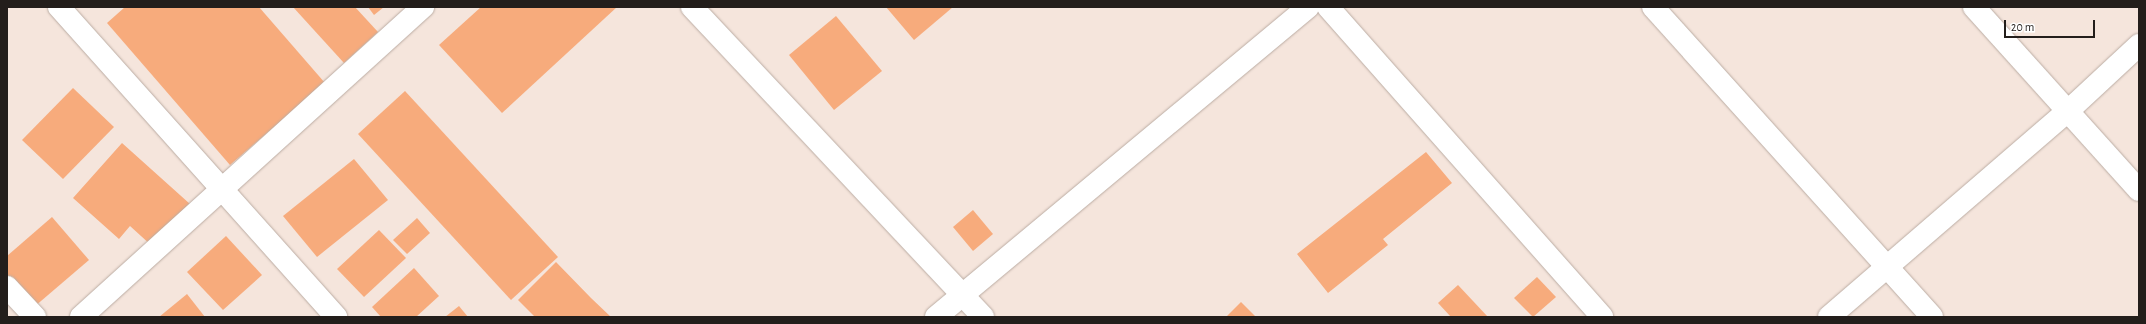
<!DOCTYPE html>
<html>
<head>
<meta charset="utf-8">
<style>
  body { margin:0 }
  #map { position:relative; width:2146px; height:324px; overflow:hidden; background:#f5e5dc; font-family:"Alegreya Sans",sans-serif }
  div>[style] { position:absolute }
  .building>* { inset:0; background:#f7ab7c }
  .roads { filter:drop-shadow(0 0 1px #bbaca3) drop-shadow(0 0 1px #bbaca3) }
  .minor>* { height:22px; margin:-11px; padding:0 11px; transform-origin:11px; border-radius:11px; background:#fff }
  span { translate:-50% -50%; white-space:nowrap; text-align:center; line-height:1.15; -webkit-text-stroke:3px #fff; paint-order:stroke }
  .frame { position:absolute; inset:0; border:8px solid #231e1b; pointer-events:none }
  .scale { position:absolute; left:2004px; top:20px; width:91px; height:18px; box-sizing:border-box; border:2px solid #231e1b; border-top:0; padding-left:5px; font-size:12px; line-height:14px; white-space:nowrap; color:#231e1b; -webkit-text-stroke:3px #fff; paint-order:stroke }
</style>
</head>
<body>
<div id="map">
  <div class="building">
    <div style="clip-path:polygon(125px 7px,259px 7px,325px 83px,230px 165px,107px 23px)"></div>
    <div style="clip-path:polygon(293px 7px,355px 7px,378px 32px,344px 63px)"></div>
    <div style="clip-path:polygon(368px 7px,384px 7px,374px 15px)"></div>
    <div style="clip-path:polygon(481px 7px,617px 7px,502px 113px,439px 45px)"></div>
    <div style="clip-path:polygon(886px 7px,953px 7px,914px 40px)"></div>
    <div style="clip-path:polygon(836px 16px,882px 71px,834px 110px,789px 55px)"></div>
    <div style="clip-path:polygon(73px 88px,114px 127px,63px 179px,22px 140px)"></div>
    <div style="clip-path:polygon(405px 91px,558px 257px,511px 300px,358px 134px)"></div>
    <div style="clip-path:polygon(122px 143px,190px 204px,152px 246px,130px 226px,119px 239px,73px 198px)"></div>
    <div style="clip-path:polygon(1426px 152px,1452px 183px,1383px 239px,1388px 245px,1328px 293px,1297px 254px)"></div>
    <div style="clip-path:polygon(354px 159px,388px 200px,317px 257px,283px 216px)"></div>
    <div style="clip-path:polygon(973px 210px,993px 234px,973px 251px,953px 227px)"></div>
    <div style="clip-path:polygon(52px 217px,89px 260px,34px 307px,7px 275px,7px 256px)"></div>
    <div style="clip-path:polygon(417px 218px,430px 233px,407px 254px,393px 240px)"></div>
    <div style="clip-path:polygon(379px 230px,406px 258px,364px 297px,337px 269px)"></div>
    <div style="clip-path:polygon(226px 236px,262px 275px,223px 310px,187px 272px)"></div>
    <div style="clip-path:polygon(556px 262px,591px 298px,611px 317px,535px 317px,518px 300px)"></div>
    <div style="clip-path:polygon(414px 268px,439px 296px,416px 317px,381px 317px,372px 307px)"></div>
    <div style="clip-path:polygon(1537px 277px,1556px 297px,1533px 317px,1514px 298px)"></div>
    <div style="clip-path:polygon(1458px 285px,1488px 317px,1451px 317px,1438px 303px)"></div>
    <div style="clip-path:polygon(187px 294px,205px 317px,159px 317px)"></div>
    <div style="clip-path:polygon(1241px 302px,1256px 317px,1226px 317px)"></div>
    <div style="clip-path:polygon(459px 306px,468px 317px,445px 317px)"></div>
  </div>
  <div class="roads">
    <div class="minor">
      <div style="left:59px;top:7px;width:416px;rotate:48.2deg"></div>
      <div style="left:692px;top:7px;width:425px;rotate:46.8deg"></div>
      <div style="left:1328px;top:7px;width:414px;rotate:48.5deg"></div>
      <div style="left:1653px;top:7px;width:417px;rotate:48deg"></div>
      <div style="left:1974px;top:7px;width:246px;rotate:48deg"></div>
      <div style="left:7px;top:287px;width:41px;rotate:47deg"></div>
      <div style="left:81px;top:317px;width:462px;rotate:-42.2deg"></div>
      <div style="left:936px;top:317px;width:484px;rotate:-39.8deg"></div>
      <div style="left:1829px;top:317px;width:316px;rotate:-40.8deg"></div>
      <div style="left:2068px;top:111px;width:97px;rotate:-42.9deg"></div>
    </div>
  </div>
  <div class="frame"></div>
  <div class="scale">20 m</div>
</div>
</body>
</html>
